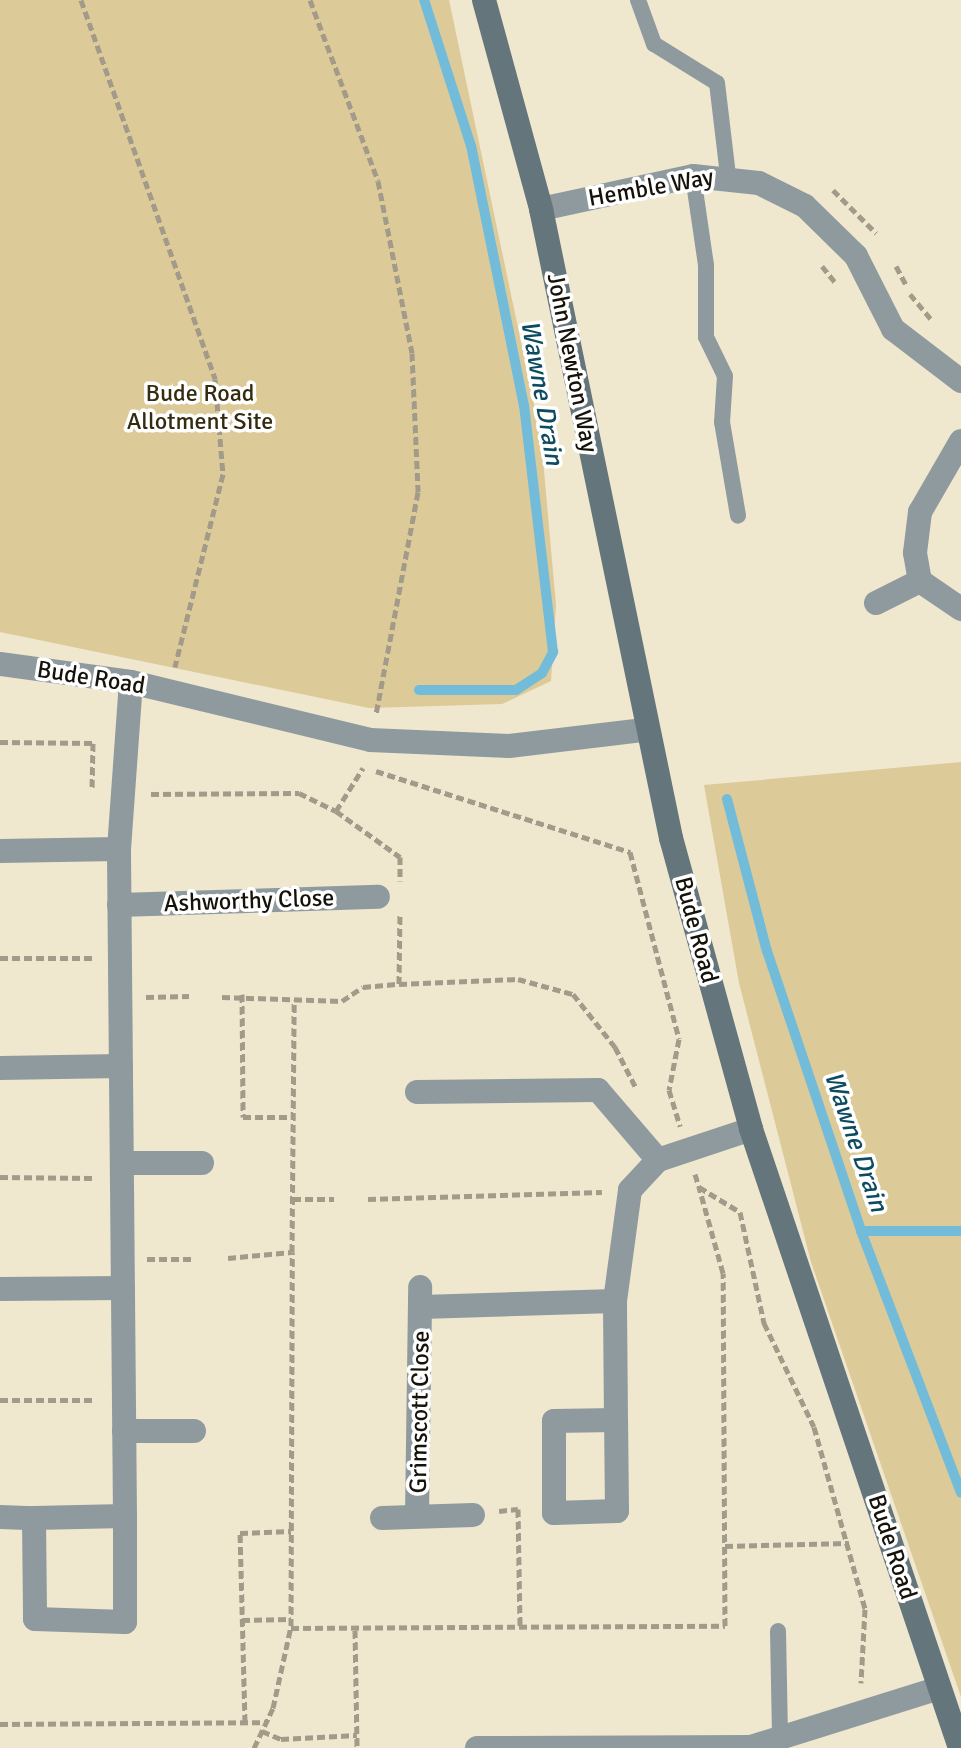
<!DOCTYPE html>
<html>
<head>
<meta charset="utf-8">
<style>
  body { margin:0 }
  #map { position:relative; width:961px; height:1748px; overflow:hidden; background:#f0e7cf; font-family:Signika,sans-serif }
  div>[style] { position:absolute }
  .green>* { inset:0; background:#ddca99 }
  .stream>* { height:10px; margin:-5px; padding:0 5px; transform-origin:5px; border-radius:5px; background:#73bcd9 }
  .path>* { height:5px; margin-top:-2.5px; transform-origin:0; background:repeating-linear-gradient(90deg,#a29b89 0 8px,transparent 0 12px) }
  .lane>* { height:16px; margin:-8px; padding:0 8px; transform-origin:8px; border-radius:8px; background:#8f9a9f }
  .street>* { height:24px; margin:-12px; padding:0 12px; transform-origin:12px; border-radius:12px; background:#8f9a9f }
  .secondary>* { height:24px; margin:-12px; padding:0 12px; transform-origin:12px; border-radius:12px; background:#64757c }
  span { translate:-50% -50%; white-space:nowrap; text-align:center; line-height:1.15; -webkit-text-stroke:7px #fff; paint-order:stroke }
  .street-label { font-size:24px; color:#15120a }
  .park-label { font-size:24px; color:#352b0f }
  .water-label { font-size:26px; color:#0d4c60; font-style:italic }
</style>
</head>
<body>
<div id="map">
  <div class="green">
    <div style="clip-path:polygon(0 0,449px 0,541px 437px,556px 605px,551px 681px,502px 704px,369px 708px,0 632px)"></div>
    <div style="clip-path:polygon(961px 762px,961px 1697px,811px 1262px,739px 983px,704px 785px)"></div>
  </div>
  <div class="stream">
    <div style="left:419px;top:690px;width:97px"></div>
    <div style="left:516px;top:690px;width:31px;rotate:-33deg"></div>
    <div style="left:542px;top:673px;width:24px;rotate:-62deg"></div>
    <div style="left:553px;top:652px;width:248px;rotate:-96.7deg"></div>
    <div style="left:524px;top:406px;width:265px;rotate:-101.5deg"></div>
    <div style="left:471px;top:146px;width:153px;rotate:-107.8deg"></div>
    <div style="left:727px;top:799px;width:157px;rotate:75.3deg"></div>
    <div style="left:767px;top:951px;width:295px;rotate:71.4deg"></div>
    <div style="left:861px;top:1231px;width:280px;rotate:69.1deg"></div>
    <div style="left:861px;top:1231px;width:100px"></div>
  </div>
  <div class="path">
    <div style="left:81px;top:0;width:402px;rotate:70.5deg"></div>
    <div style="left:215px;top:379px;width:95px;rotate:85.2deg"></div>
    <div style="left:223px;top:474px;width:199px;rotate:104deg"></div>
    <div style="left:310px;top:0;width:193px;rotate:69.4deg"></div>
    <div style="left:378px;top:181px;width:175px;rotate:78.8deg"></div>
    <div style="left:412px;top:353px;width:139px;rotate:87.5deg"></div>
    <div style="left:418px;top:492px;width:227px;rotate:100.7deg"></div>
    <div style="left:833px;top:190px;width:61px;rotate:45deg"></div>
    <div style="left:822px;top:266px;width:22px;rotate:51deg"></div>
    <div style="left:896px;top:266px;width:21px;rotate:62deg"></div>
    <div style="left:910px;top:294px;width:34px;rotate:50deg"></div>
    <div style="left:0;top:742px;width:93px;rotate:0.6deg"></div>
    <div style="left:93px;top:743px;width:46px;rotate:91.2deg"></div>
    <div style="left:376px;top:771px;width:267px;rotate:17.7deg"></div>
    <div style="left:630px;top:852px;width:193px;rotate:75.3deg"></div>
    <div style="left:679px;top:1039px;width:52px;rotate:101.1deg"></div>
    <div style="left:669px;top:1090px;width:38px;rotate:73deg"></div>
    <div style="left:151px;top:794px;width:148px;rotate:-0.4deg"></div>
    <div style="left:299px;top:793px;width:41px;rotate:25.9deg"></div>
    <div style="left:336px;top:811px;width:51px;rotate:-57.9deg"></div>
    <div style="left:336px;top:811px;width:79px;rotate:35.7deg"></div>
    <div style="left:400px;top:857px;width:24px;rotate:90deg"></div>
    <div style="left:0;top:958px;width:92px"></div>
    <div style="left:399px;top:984px;width:119px;rotate:-2.4deg"></div>
    <div style="left:518px;top:979px;width:57px;rotate:15.3deg"></div>
    <div style="left:573px;top:994px;width:68px;rotate:51.6deg"></div>
    <div style="left:615px;top:1047px;width:46px;rotate:62.9deg"></div>
    <div style="left:242px;top:994px;width:123px;rotate:89.5deg"></div>
    <div style="left:243px;top:1117px;width:51px"></div>
    <div style="left:146px;top:997px;width:43px;rotate:-1.3deg"></div>
    <div style="left:222px;top:997px;width:120px;rotate:1.9deg"></div>
    <div style="left:342px;top:1001px;width:25px;rotate:-34deg"></div>
    <div style="left:363px;top:987px;width:36px;rotate:-5deg"></div>
    <div style="left:399px;top:984px;width:69px;rotate:-89.2deg"></div>
    <div style="left:695px;top:1174px;width:14px;rotate:73deg"></div>
    <div style="left:699px;top:1187px;width:48px;rotate:31.4deg"></div>
    <div style="left:740px;top:1212px;width:114px;rotate:77.8deg"></div>
    <div style="left:764px;top:1323px;width:115px;rotate:64.3deg"></div>
    <div style="left:814px;top:1427px;width:189px;rotate:74.3deg"></div>
    <div style="left:865px;top:1609px;width:74px;rotate:93.1deg"></div>
    <div style="left:0;top:1177px;width:92px;rotate:0.6deg"></div>
    <div style="left:293px;top:1199px;width:41px"></div>
    <div style="left:368px;top:1199px;width:234px;rotate:-1.7deg"></div>
    <div style="left:228px;top:1258px;width:64px;rotate:-5.4deg"></div>
    <div style="left:292px;top:1252px;width:252px;rotate:-89.5deg"></div>
    <div style="left:147px;top:1259px;width:48px"></div>
    <div style="left:0;top:1400px;width:94px"></div>
    <div style="left:499px;top:1511px;width:19px;rotate:-6deg"></div>
    <div style="left:518px;top:1509px;width:119px;rotate:89deg"></div>
    <div style="left:725px;top:1546px;width:124px;rotate:-1.4deg"></div>
    <div style="left:242px;top:1620px;width:49px;rotate:-1.2deg"></div>
    <div style="left:291px;top:1628px;width:434px;rotate:-0.3deg"></div>
    <div style="left:725px;top:1626px;width:353px;rotate:-90.3deg"></div>
    <div style="left:723px;top:1273px;width:89px;rotate:-105.6deg"></div>
    <div style="left:355px;top:1630px;width:118px;rotate:89deg"></div>
    <div style="left:245px;top:1722px;width:189px;rotate:-91.5deg"></div>
    <div style="left:240px;top:1533px;width:51px;rotate:-2.2deg"></div>
    <div style="left:0;top:1724px;width:267px;rotate:-0.4deg"></div>
    <div style="left:262px;top:1731px;width:21px;rotate:23deg"></div>
    <div style="left:281px;top:1739px;width:76px;rotate:-3deg"></div>
    <div style="left:254px;top:1748px;width:44px;rotate:-64.6deg"></div>
    <div style="left:273px;top:1708px;width:84px;rotate:-77.6deg"></div>
    <div style="left:291px;top:1626px;width:374px;rotate:-89.8deg"></div>
  </div>
  <div class="lane">
    <div style="left:638px;top:0;width:47px;rotate:70deg"></div>
    <div style="left:654px;top:44px;width:74px;rotate:31.8deg"></div>
    <div style="left:717px;top:83px;width:93px;rotate:83.2deg"></div>
    <div style="left:693px;top:176px;width:90px;rotate:81.7deg"></div>
    <div style="left:706px;top:265px;width:72px;rotate:90deg"></div>
    <div style="left:706px;top:337px;width:43px;rotate:64deg"></div>
    <div style="left:725px;top:376px;width:46px;rotate:93.7deg"></div>
    <div style="left:722px;top:422px;width:95px;rotate:80.3deg"></div>
    <div style="left:778px;top:1631px;width:107px;rotate:88.9deg"></div>
  </div>
  <div class="street">
    <div style="left:541px;top:209px;width:156px;rotate:-12.2deg"></div>
    <div style="left:693px;top:176px;width:66px;rotate:6.1deg"></div>
    <div style="left:759px;top:183px;width:51px;rotate:26.6deg"></div>
    <div style="left:805px;top:206px;width:71px;rotate:44.4deg"></div>
    <div style="left:856px;top:256px;width:82px;rotate:63.1deg"></div>
    <div style="left:893px;top:329px;width:86px;rotate:37.4deg"></div>
    <div style="left:961px;top:441px;width:82px;rotate:120deg"></div>
    <div style="left:920px;top:512px;width:41px;rotate:97deg"></div>
    <div style="left:915px;top:553px;width:28px;rotate:80deg"></div>
    <div style="left:920px;top:581px;width:50px;rotate:34.3deg"></div>
    <div style="left:876px;top:603px;width:49px;rotate:-26.6deg"></div>
    <div style="left:0;top:664px;width:132px;rotate:7.8deg"></div>
    <div style="left:131px;top:682px;width:246px;rotate:13.6deg"></div>
    <div style="left:370px;top:740px;width:139px;rotate:2.5deg"></div>
    <div style="left:509px;top:746px;width:136px;rotate:-6.8deg"></div>
    <div style="left:0;top:851px;width:119px;rotate:-1deg"></div>
    <div style="left:119px;top:905px;width:259px;rotate:-1.8deg"></div>
    <div style="left:0;top:1068px;width:121px;rotate:-0.9deg"></div>
    <div style="left:417px;top:1092px;width:181px;rotate:-0.6deg"></div>
    <div style="left:598px;top:1090px;width:92px;rotate:49.4deg"></div>
    <div style="left:122px;top:1163px;width:80px"></div>
    <div style="left:0;top:1289px;width:123px;rotate:-0.5deg"></div>
    <div style="left:422px;top:1307px;width:193px;rotate:-1.8deg"></div>
    <div style="left:616px;top:1420px;width:62px;rotate:179.1deg"></div>
    <div style="left:554px;top:1421px;width:92px;rotate:90deg"></div>
    <div style="left:554px;top:1513px;width:63px;rotate:-1.8deg"></div>
    <div style="left:617px;top:1511px;width:91px;rotate:-90.6deg"></div>
    <div style="left:616px;top:1420px;width:119px;rotate:-90.5deg"></div>
    <div style="left:615px;top:1301px;width:112px;rotate:-82.3deg"></div>
    <div style="left:630px;top:1190px;width:41px;rotate:-47deg"></div>
    <div style="left:658px;top:1160px;width:98px;rotate:-18.4deg"></div>
    <div style="left:124px;top:1431px;width:70px"></div>
    <div style="left:125px;top:1516px;width:91px;rotate:178.7deg"></div>
    <div style="left:34px;top:1518px;width:101px;rotate:89.4deg"></div>
    <div style="left:35px;top:1619px;width:90px;rotate:1.9deg"></div>
    <div style="left:125px;top:1622px;width:106px;rotate:-90deg"></div>
    <div style="left:125px;top:1516px;width:667px;rotate:-90.52deg"></div>
    <div style="left:119px;top:849px;width:167px;rotate:-85.9deg"></div>
    <div style="left:417px;top:1516px;width:229px;rotate:-89.2deg"></div>
    <div style="left:0;top:1517px;width:34px;rotate:2deg"></div>
    <div style="left:382px;top:1518px;width:91px;rotate:-1.9deg"></div>
    <div style="left:477px;top:1748px;width:274px;rotate:-0.2deg"></div>
    <div style="left:751px;top:1747px;width:197px;rotate:-17.4deg"></div>
  </div>
  <div class="secondary">
    <div style="left:484px;top:0;width:217px;rotate:74.7deg"></div>
    <div style="left:541px;top:209px;width:642px;rotate:78.32deg"></div>
    <div style="left:671px;top:838px;width:302px;rotate:74.6deg"></div>
    <div style="left:751px;top:1129px;width:653px;rotate:71.34deg"></div>
  </div>
  <div class="street-label">
    <span style="left:651px;top:188px;rotate:-10deg">Hemble Way</span>
    <span style="left:572px;top:363px;rotate:79deg">John Newton Way</span>
    <span style="left:91px;top:678px;rotate:9deg">Bude Road</span>
    <span style="left:249px;top:901px;rotate:-2deg">Ashworthy Close</span>
    <span style="left:696px;top:930px;rotate:75deg">Bude Road</span>
    <span style="left:420px;top:1412px;rotate:-89deg">Grimscott Close</span>
    <span style="left:892px;top:1547px;rotate:72deg">Bude Road</span>
  </div>
  <div class="park-label">
    <span style="left:200px;top:408px">Bude Road<br>Allotment Site</span>
  </div>
  <div class="water-label">
    <span style="left:541px;top:393px;rotate:80deg">Wawne Drain</span>
    <span style="left:855px;top:1142px;rotate:71deg">Wawne Drain</span>
  </div>
</div>
</body>
</html>
